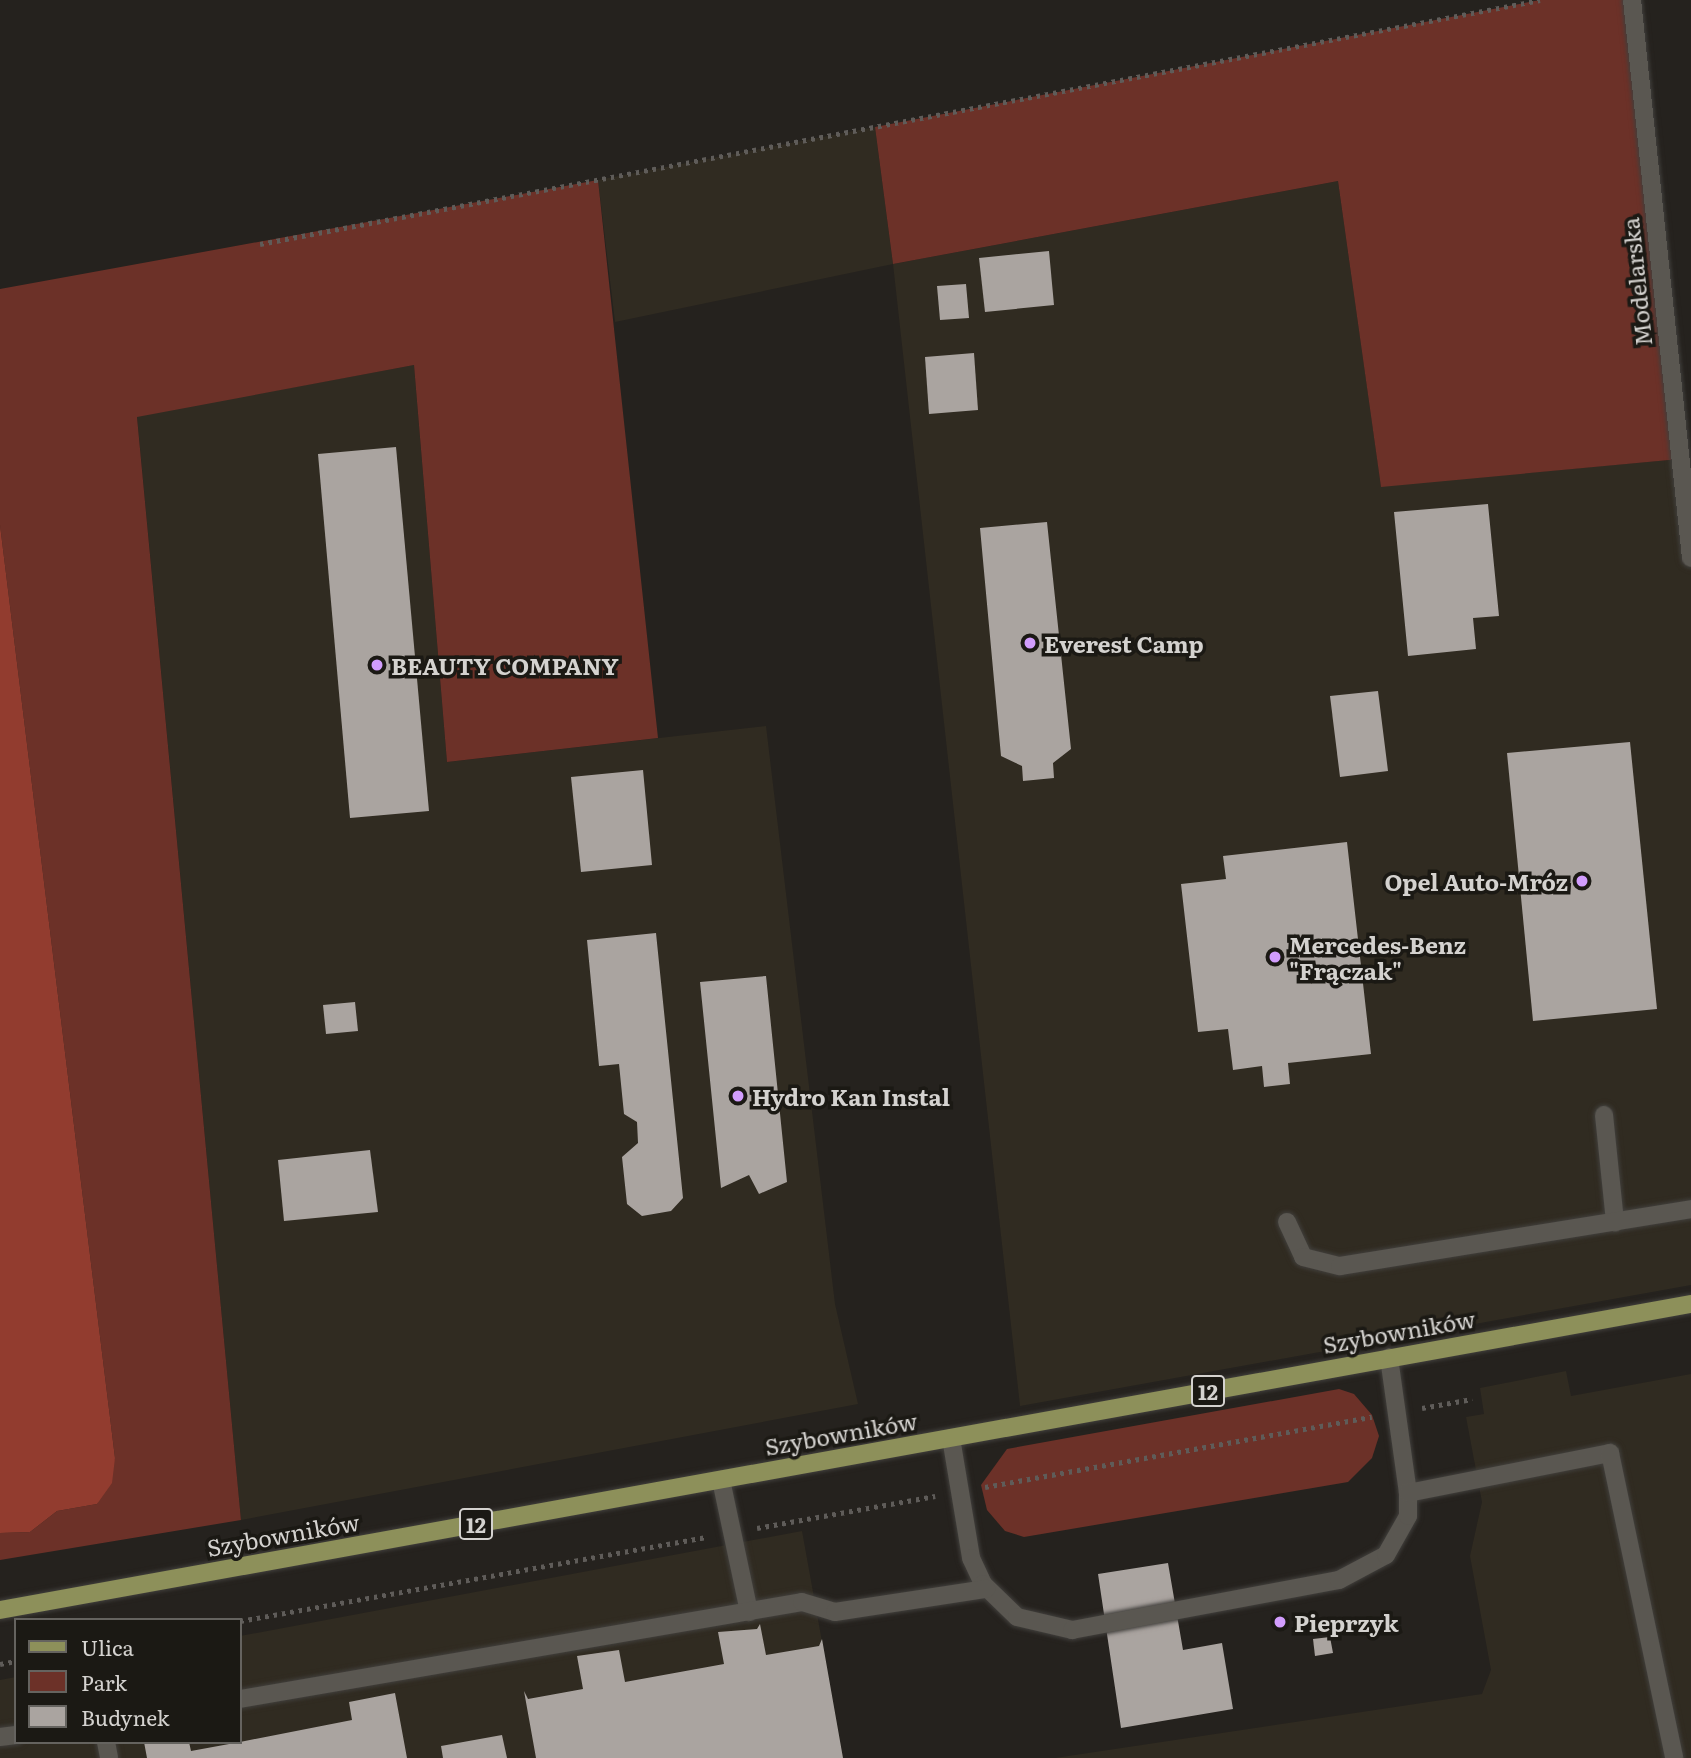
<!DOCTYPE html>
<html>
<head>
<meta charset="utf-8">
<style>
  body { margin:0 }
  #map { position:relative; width:1691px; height:1758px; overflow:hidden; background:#25221e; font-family:Literata,serif }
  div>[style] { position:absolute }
  .built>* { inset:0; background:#302b21 }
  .green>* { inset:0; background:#6c3128 }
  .forest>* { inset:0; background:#923c2f }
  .building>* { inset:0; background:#aaa4a0 }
  .path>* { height:4.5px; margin-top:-2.25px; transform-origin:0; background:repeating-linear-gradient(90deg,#5f5c59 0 3.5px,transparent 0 8.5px) }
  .roads { filter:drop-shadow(0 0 2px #413f3c) drop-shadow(0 0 2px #413f3c) }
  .lane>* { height:18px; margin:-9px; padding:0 9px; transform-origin:9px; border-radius:9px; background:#5a5751 }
  .street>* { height:18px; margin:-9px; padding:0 9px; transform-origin:9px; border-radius:9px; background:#5a5751 }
  .primary>* { height:18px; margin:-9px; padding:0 9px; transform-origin:9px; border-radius:9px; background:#8d905a }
  .dots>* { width:19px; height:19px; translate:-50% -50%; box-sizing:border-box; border:4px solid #1b1914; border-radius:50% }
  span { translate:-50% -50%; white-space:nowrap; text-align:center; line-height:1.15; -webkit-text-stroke:7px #1b1914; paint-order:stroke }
  .shield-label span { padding:2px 5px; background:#1b1914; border:2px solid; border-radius:5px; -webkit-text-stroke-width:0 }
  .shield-label { font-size:21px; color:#d4d2cf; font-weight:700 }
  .street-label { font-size:23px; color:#d4d2cf }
  .poi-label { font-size:23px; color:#d4d2cf; font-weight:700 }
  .left { translate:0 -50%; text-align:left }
  .right { translate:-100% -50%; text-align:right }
  .legend { position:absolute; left:14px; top:1618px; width:228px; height:126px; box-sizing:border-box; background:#1b1914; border:2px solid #65635f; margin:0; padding:9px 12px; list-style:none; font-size:21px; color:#d4d2cf }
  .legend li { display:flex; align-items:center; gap:14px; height:35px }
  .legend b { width:35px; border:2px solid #65635f }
</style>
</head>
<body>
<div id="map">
  <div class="built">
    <div style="clip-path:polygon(875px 127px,893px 264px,1338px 181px,1381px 486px,1680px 459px,1691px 558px,1691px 1285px,1020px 1406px,893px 264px,615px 322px,598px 180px)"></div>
    <div style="clip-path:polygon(414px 365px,447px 762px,766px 726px,835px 1304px,858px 1404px,241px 1520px,137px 416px)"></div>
    <div style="clip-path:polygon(1566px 1371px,1571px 1396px,1691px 1374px,1691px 1758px,1055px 1758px,1482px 1694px,1491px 1670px,1470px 1556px,1482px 1502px,1466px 1417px,1484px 1414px,1480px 1388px)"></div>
    <div style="clip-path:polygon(802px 1531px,843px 1758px,0 1758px,0 1680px,16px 1677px,16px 1742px,240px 1742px,240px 1636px)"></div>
  </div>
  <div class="green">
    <div style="clip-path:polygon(1540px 0,1632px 0,1680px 459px,1381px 487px,1338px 181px,893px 264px,875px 127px)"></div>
    <div style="clip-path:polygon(598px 180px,658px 738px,447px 762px,414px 365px,137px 417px,241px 1520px,0 1560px,0 1533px,30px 1532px,57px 1511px,97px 1504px,115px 1458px,0 525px,0 289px)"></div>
    <div style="clip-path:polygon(1339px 1389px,1354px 1394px,1372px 1415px,1379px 1436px,1372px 1458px,1348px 1482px,1024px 1537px,1005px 1531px,987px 1510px,981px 1485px,1007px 1449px)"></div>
  </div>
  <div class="forest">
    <div style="clip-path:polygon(0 525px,115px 1458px,112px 1483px,97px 1504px,57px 1511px,30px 1532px,0 1533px)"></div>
  </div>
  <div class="building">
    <div style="clip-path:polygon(1049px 251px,1054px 305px,985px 312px,979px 258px)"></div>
    <div style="clip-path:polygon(966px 284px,969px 318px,940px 320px,937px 286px)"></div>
    <div style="clip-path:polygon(974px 353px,978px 410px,929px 414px,925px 357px)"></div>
    <div style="clip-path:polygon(396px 447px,429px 811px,350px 818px,318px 454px)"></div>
    <div style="clip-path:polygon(1488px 504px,1499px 616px,1473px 618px,1476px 649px,1408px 656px,1394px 512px)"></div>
    <div style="clip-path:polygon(1047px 522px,1071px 749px,1053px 763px,1054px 778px,1023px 781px,1022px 766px,1001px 756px,980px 528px)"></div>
    <div style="clip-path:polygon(1378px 691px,1388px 771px,1340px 777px,1330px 696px)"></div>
    <div style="clip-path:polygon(1630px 742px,1657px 1009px,1533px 1021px,1507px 753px)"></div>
    <div style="clip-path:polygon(643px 770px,652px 865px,581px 872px,571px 777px)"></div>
    <div style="clip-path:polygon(1347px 842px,1371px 1054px,1288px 1063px,1290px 1084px,1264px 1087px,1262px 1066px,1233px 1070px,1228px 1029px,1198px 1032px,1181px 884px,1226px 879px,1223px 856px)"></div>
    <div style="clip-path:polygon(656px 933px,683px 1198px,671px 1211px,642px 1216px,627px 1204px,622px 1157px,638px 1143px,637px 1122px,624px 1114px,619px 1064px,599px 1066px,587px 940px)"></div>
    <div style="clip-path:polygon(766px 976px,787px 1182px,759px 1194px,749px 1175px,721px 1188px,700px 982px)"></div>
    <div style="clip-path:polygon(355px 1002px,358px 1031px,326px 1034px,323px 1005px)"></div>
    <div style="clip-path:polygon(370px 1150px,378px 1212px,284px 1221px,278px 1160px)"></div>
    <div style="clip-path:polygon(1168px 1563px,1183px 1650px,1222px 1643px,1233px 1709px,1121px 1728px,1098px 1574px)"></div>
    <div style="clip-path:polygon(760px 1624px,766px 1655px,819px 1646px,822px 1639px,843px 1758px,536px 1758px,524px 1691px,528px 1699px,583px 1689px,577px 1656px,619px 1650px,625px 1682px,724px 1664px,718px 1632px,757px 1629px)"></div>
    <div style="clip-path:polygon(1330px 1637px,1333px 1653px,1315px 1656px,1313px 1639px)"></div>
    <div style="clip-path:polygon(395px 1693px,407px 1758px,147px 1758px,144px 1742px,189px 1742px,191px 1751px,240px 1742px,352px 1720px,349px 1702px)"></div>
    <div style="clip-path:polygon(502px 1735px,507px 1758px,443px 1758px,441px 1746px)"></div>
  </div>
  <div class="path">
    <div style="left:260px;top:244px;width:1303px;rotate:-10.79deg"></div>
    <div style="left:1422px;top:1408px;width:51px;rotate:-10.2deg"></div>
    <div style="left:985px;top:1487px;width:393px;rotate:-10.3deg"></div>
    <div style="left:757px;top:1528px;width:181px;rotate:-10.2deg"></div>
    <div style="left:240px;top:1621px;width:474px;rotate:-10.2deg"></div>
    <div style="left:0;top:1664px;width:16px;rotate:-11deg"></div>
  </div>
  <div class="roads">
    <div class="lane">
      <div style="left:1604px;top:1115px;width:108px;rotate:84.1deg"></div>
      <div style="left:1287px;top:1222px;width:38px;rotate:65deg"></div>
      <div style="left:1303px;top:1257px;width:38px;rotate:14deg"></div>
      <div style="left:1340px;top:1266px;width:356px;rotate:-9.2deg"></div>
      <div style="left:951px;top:1438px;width:122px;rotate:80.5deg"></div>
      <div style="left:971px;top:1558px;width:29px;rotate:65deg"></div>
      <div style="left:983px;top:1584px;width:47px;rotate:44.1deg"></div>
      <div style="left:1017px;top:1617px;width:57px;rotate:13.3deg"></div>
      <div style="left:1072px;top:1630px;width:272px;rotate:-10.6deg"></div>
      <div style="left:1339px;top:1580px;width:53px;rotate:-28deg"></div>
      <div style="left:1386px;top:1555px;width:45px;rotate:-60.6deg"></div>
      <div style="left:1408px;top:1516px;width:23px;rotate:-90deg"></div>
      <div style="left:1408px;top:1493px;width:137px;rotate:-98deg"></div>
      <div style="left:721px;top:1480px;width:135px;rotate:78deg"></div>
      <div style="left:1408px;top:1493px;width:206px;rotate:-11.2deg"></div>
      <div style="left:1610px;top:1453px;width:312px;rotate:78.1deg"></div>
      <div style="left:240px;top:1699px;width:570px;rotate:-9.79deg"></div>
      <div style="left:802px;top:1602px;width:34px;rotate:17deg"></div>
      <div style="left:835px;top:1612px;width:153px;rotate:-8.7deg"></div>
      <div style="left:0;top:1737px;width:16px;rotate:-7deg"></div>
      <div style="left:106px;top:1742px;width:16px;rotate:79deg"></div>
    </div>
    <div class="street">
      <div style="left:1632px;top:0;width:561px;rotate:83.96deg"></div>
    </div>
    <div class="primary">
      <div style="left:0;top:1610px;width:1718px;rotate:-10.26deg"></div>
    </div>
  </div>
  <div class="dots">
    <div style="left:1030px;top:643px;background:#d29dfd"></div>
    <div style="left:377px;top:665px;background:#d29dfd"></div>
    <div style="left:1582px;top:881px;background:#d29dfd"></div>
    <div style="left:1275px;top:957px;background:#d29dfd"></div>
    <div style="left:738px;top:1096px;background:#d29dfd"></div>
    <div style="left:1280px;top:1622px;background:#d29dfd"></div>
  </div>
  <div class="shield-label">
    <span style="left:1208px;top:1391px">12</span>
    <span style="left:476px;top:1524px">12</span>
  </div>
  <div class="street-label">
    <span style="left:1636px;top:282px;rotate:-96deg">Modelarska</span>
    <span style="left:1399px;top:1331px;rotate:-10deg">Szybowników</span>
    <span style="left:841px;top:1433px;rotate:-10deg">Szybowników</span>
    <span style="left:283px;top:1534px;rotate:-10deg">Szybowników</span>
  </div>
  <div class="poi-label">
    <span class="left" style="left:1044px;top:643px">Everest Camp</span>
    <span class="left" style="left:391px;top:665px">BEAUTY COMPANY</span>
    <span class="right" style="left:1568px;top:881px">Opel Auto-Mróz</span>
    <span class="left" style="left:1289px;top:957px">Mercedes-Benz<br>"Frączak"</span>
    <span class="left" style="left:752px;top:1096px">Hydro Kan Instal</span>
    <span class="left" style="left:1294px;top:1622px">Pieprzyk</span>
  </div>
  <ul class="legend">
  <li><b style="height:9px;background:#8d905a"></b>Ulica</li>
  <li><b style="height:19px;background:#6c3128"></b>Park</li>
  <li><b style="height:19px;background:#aaa4a0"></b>Budynek</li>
  </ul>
</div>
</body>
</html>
